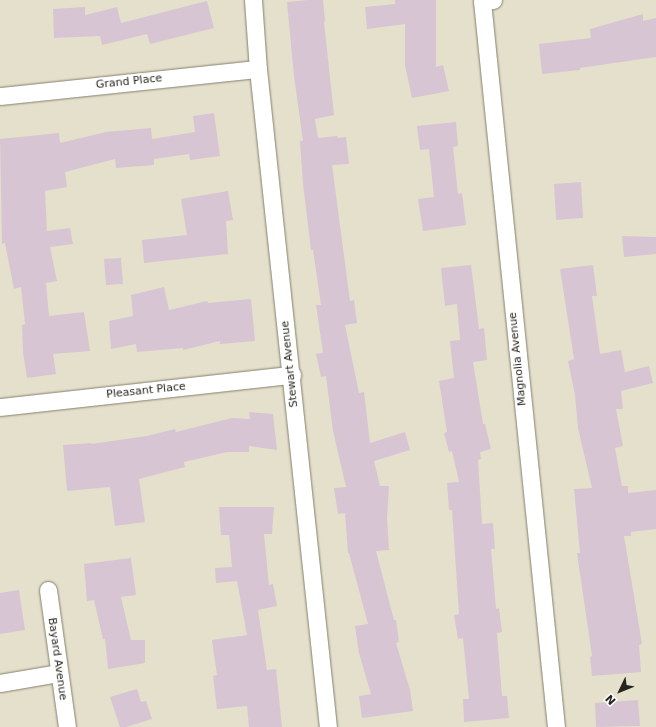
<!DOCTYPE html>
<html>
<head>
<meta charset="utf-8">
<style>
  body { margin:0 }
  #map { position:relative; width:656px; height:727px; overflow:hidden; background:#e4e0cc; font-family:"DejaVu Sans",sans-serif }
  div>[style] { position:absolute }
  .building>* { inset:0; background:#d8c5d3 }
  .roads { filter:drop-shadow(0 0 1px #85816e) drop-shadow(0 0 1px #85816e) }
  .minor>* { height:17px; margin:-8.5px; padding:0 8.5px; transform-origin:8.5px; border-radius:8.5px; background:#fff }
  span { translate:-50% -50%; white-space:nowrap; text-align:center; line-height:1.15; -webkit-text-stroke:4px #fff; paint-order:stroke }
  .street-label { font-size:11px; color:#26251d }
  .north { position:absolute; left:600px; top:671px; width:40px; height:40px; -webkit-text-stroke:3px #fff; paint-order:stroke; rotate:227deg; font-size:11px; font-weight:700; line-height:16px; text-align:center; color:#26251d }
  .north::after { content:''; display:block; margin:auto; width:14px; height:18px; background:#26251d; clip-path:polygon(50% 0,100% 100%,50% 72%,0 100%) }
</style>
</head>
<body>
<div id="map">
  <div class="building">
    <div style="clip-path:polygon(308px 0,323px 0,325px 21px,324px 22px,334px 115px,315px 119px,318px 138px,337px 136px,338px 138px,346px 137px,349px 164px,332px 165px,350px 301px,354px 300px,357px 323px,345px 325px,359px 393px,364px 392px,370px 443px,405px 432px,410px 450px,374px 461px,380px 486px,389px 486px,387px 518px,389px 550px,376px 551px,394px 620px,396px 620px,399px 642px,396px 643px,410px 690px,413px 711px,362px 718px,359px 696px,371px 694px,359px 653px,355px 626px,368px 624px,349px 553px,348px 553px,345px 513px,338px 514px,334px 488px,346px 487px,333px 431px,326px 376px,321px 377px,316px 354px,323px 353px,316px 305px,321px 305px,313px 250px,311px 250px,303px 184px,300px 141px,303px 141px,294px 76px,287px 2px)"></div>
    <div style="clip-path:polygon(395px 0,436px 0,436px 67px,443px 65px,449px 91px,412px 98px,405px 65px,405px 24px,367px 29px,365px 7px,395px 4px)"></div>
    <div style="clip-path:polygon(207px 1px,214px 28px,150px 44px,147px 34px,102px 45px,100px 36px,54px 38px,53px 9px,85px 7px,85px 15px,117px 7px,121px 23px)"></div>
    <div style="clip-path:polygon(643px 14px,643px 21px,656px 18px,656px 57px,580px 68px,580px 70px,542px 74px,539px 44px,591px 38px,590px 29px)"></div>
    <div style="clip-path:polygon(214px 113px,220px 156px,190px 160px,189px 154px,154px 159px,154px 165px,116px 168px,115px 159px,65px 172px,67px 187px,45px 191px,47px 231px,70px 228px,73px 244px,50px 247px,57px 281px,46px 283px,49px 316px,84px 312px,90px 351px,53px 354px,56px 374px,27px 378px,23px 352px,22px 325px,25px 324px,21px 287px,14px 289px,5px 243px,2px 244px,0 139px,59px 133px,60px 143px,106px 132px,151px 128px,152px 139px,195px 132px,193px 116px)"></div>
    <div style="clip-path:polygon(456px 122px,458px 146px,453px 147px,458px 194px,462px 193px,466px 225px,423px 231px,418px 199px,434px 197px,429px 149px,420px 150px,417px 126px)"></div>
    <div style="clip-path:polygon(581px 182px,583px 218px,556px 220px,554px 184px)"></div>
    <div style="clip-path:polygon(228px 191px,233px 220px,226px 221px,228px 254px,144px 263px,142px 240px,187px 235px,181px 199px)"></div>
    <div style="clip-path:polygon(622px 236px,656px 237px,656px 254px,624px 257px)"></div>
    <div style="clip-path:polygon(121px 258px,123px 284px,106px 285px,104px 259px)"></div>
    <div style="clip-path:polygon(471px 265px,479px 329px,484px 328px,487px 360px,473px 362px,483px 424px,485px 424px,491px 449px,480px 452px,481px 459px,478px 460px,482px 524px,493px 523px,495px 549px,491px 549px,496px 609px,499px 608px,502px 632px,497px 633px,502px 696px,507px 696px,509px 718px,464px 722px,463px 699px,469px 699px,463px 638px,458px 639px,454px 615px,459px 614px,452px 510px,449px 510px,447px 483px,459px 482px,452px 451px,449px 452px,444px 433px,447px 432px,439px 381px,454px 378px,450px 341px,460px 340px,457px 304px,445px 306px,441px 268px)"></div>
    <div style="clip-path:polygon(593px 265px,597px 296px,592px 296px,600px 354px,621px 350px,625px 372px,649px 366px,653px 383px,621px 391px,623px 409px,616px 409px,623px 446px,615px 448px,622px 486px,628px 486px,628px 493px,656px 490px,656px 529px,631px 532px,631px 536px,624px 536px,642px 644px,639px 645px,641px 672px,592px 676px,590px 657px,592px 656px,577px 553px,580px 553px,574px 489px,592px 488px,578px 428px,575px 395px,568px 361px,574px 359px,560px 269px)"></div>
    <div style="clip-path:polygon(164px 287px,169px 310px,207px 301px,208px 303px,251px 299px,255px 341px,220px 344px,220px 341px,183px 350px,183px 348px,137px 352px,136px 344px,111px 349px,109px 321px,133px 316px,131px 295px)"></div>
    <div style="clip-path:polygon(249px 412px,273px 414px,277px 450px,249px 446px,249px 452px,227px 452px,184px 462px,185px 467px,139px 479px,145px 522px,115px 526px,110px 487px,67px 491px,63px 445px,91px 443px,91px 444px,147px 436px,175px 429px,176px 432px,232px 418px,250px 419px)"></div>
    <div style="clip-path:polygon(219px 507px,274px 507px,272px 534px,264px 534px,269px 585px,273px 584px,277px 606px,258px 610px,267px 670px,276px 669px,282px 727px,249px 727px,247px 706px,217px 709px,213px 676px,217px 675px,212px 640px,247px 635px,237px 581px,216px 583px,215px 568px,232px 567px,229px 535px,221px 535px)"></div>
    <div style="clip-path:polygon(131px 558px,136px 595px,121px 597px,131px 640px,145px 640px,145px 663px,108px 669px,105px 639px,103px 639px,94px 600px,87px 601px,84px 564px)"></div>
    <div style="clip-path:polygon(19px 590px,25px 630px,0 634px,0 593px)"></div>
    <div style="clip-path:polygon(137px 689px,141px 702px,146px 701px,152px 719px,126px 727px,120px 727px,110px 697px)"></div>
    <div style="clip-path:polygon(638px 700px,640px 726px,596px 727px,595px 703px)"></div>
  </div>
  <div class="roads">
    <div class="minor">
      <div style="left:253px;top:0;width:69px;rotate:85.9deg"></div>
      <div style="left:258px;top:69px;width:662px;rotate:83.93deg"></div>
      <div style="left:493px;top:0;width:11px;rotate:175deg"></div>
      <div style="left:482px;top:1px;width:730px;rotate:84.18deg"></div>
      <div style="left:0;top:96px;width:259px;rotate:-6deg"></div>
      <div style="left:0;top:407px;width:294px;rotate:-6.3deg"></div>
      <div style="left:48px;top:590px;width:138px;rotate:82.1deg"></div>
      <div style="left:0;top:683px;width:60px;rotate:-9.6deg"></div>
    </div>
  </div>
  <div class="street-label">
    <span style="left:129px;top:82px;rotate:-6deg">Grand Place</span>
    <span style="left:518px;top:359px;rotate:-96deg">Magnolia Avenue</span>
    <span style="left:290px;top:364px;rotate:-96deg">Stewart Avenue</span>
    <span style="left:146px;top:391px;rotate:-6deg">Pleasant Place</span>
    <span style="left:57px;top:659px;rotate:82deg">Bayard Avenue</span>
  </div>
  <div class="north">N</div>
</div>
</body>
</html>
